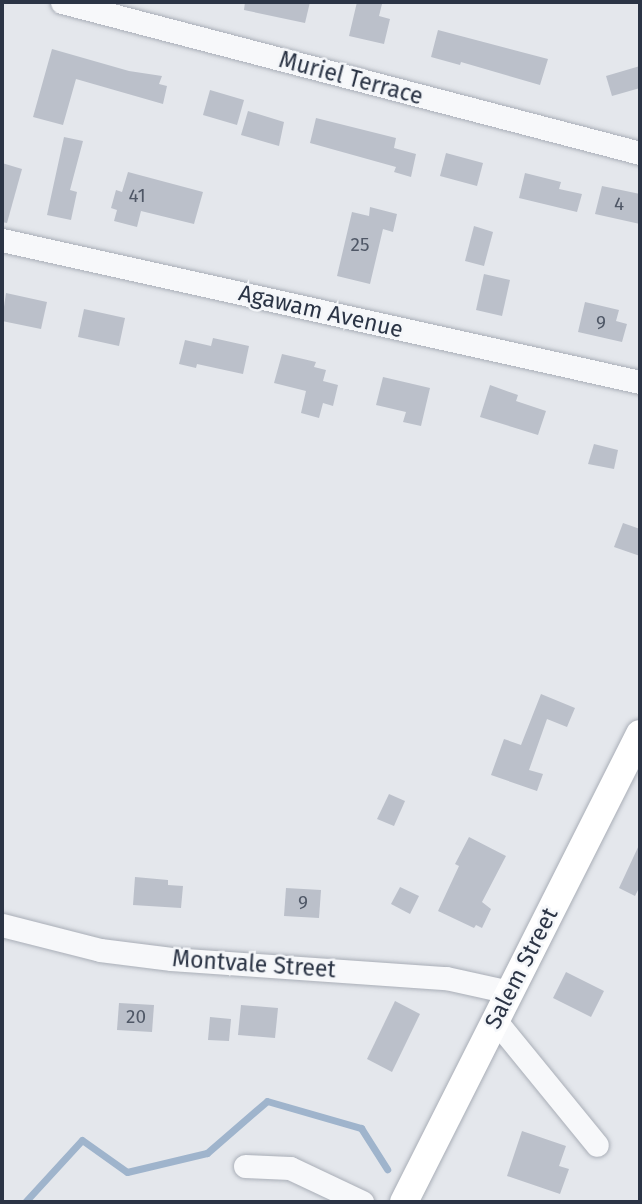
<!DOCTYPE html>
<html>
<head>
<meta charset="utf-8">
<style>
  body { margin:0 }
  #map { position:relative; width:642px; height:1204px; overflow:hidden; background:#e4e7ec; font-family:"Fira Sans",sans-serif }
  div>[style] { position:absolute }
  .stream>* { height:7px; margin:-3.5px; padding:0 3.5px; transform-origin:3.5px; border-radius:3.5px; background:#9fb4cc }
  .building>* { inset:0; background:#bbc0ca }
  .roads { filter:drop-shadow(0 0 2px #a9aeb7) drop-shadow(0 0 2px #a9aeb7) }
  .minor>* { height:23px; margin:-11.5px; padding:0 11.5px; transform-origin:11.5px; border-radius:11.5px; background:#f7f8fa }
  .major>* { height:28px; margin:-14px; padding:0 14px; transform-origin:14px; border-radius:14px; background:#fff }
  span { translate:-50% -50%; white-space:nowrap; text-align:center; line-height:1.15; -webkit-text-stroke:5px #f4f6f9; paint-order:stroke }
  .number-label { font-size:19px; color:#4f5766 }
  .number-label span { -webkit-text-stroke-width:0 }
  .street-label { font-size:23px; color:#2b3445 }
  .frame { position:absolute; inset:0; border:4px solid #2b3445; pointer-events:none }
</style>
</head>
<body>
<div id="map">
  <div class="stream">
    <div style="left:25px;top:1202px;width:84px;rotate:-47.4deg"></div>
    <div style="left:82px;top:1140px;width:55px;rotate:35.4deg"></div>
    <div style="left:127px;top:1172px;width:82px;rotate:-13.4deg"></div>
    <div style="left:207px;top:1153px;width:79px;rotate:-40.9deg"></div>
    <div style="left:267px;top:1101px;width:98px;rotate:16deg"></div>
    <div style="left:361px;top:1128px;width:49px;rotate:57.6deg"></div>
  </div>
  <div class="building">
    <div style="clip-path:polygon(245px 2px,310px 2px,305px 23px,244px 10px)"></div>
    <div style="clip-path:polygon(357px 2px,382px 4px,379px 16px,390px 19px,384px 44px,349px 36px)"></div>
    <div style="clip-path:polygon(438px 30px,548px 59px,540px 85px,461px 62px,460px 65px,431px 57px)"></div>
    <div style="clip-path:polygon(52px 49px,129px 71px,162px 76px,159px 84px,167px 86px,163px 104px,76px 79px,63px 125px,33px 117px)"></div>
    <div style="clip-path:polygon(640px 66px,640px 88px,612px 96px,606px 76px)"></div>
    <div style="clip-path:polygon(210px 90px,244px 100px,237px 125px,203px 115px)"></div>
    <div style="clip-path:polygon(248px 111px,284px 122px,279px 146px,241px 135px)"></div>
    <div style="clip-path:polygon(316px 118px,396px 138px,394px 148px,416px 154px,411px 177px,394px 172px,396px 167px,310px 143px)"></div>
    <div style="clip-path:polygon(64px 137px,83px 141px,70px 190px,77px 192px,71px 220px,47px 215px)"></div>
    <div style="clip-path:polygon(446px 153px,483px 163px,477px 186px,440px 176px)"></div>
    <div style="clip-path:polygon(2px 163px,22px 169px,7px 223px,2px 222px)"></div>
    <div style="clip-path:polygon(128px 172px,203px 192px,194px 224px,141px 211px,137px 227px,114px 221px,117px 210px,111px 208px,116px 190px,122px 192px)"></div>
    <div style="clip-path:polygon(525px 173px,561px 182px,559px 189px,582px 194px,577px 212px,519px 198px)"></div>
    <div style="clip-path:polygon(602px 186px,640px 194px,640px 224px,595px 214px)"></div>
    <div style="clip-path:polygon(370px 207px,397px 214px,393px 232px,383px 229px,370px 284px,337px 276px,352px 212px,369px 216px)"></div>
    <div style="clip-path:polygon(474px 226px,493px 232px,484px 266px,465px 261px)"></div>
    <div style="clip-path:polygon(484px 274px,510px 280px,502px 316px,476px 310px)"></div>
    <div style="clip-path:polygon(6px 293px,47px 302px,41px 329px,2px 321px)"></div>
    <div style="clip-path:polygon(585px 302px,619px 310px,616px 321px,627px 324px,622px 342px,578px 332px)"></div>
    <div style="clip-path:polygon(84px 309px,125px 318px,119px 346px,78px 337px)"></div>
    <div style="clip-path:polygon(213px 338px,249px 346px,243px 374px,197px 364px,196px 368px,179px 364px,185px 340px,211px 346px)"></div>
    <div style="clip-path:polygon(282px 354px,316px 362px,314px 367px,326px 370px,323px 381px,338px 385px,333px 406px,323px 403px,319px 418px,301px 413px,306px 391px,274px 383px)"></div>
    <div style="clip-path:polygon(383px 377px,430px 388px,421px 426px,403px 422px,406px 412px,376px 405px)"></div>
    <div style="clip-path:polygon(490px 385px,518px 395px,516px 401px,546px 411px,538px 435px,480px 417px)"></div>
    <div style="clip-path:polygon(594px 444px,618px 450px,614px 469px,588px 464px)"></div>
    <div style="clip-path:polygon(623px 523px,640px 529px,640px 556px,614px 547px)"></div>
    <div style="clip-path:polygon(541px 694px,575px 708px,567px 727px,547px 719px,529px 770px,543px 774px,537px 791px,491px 775px,504px 739px,521px 745px)"></div>
    <div style="clip-path:polygon(389px 794px,405px 801px,394px 826px,377px 819px)"></div>
    <div style="clip-path:polygon(469px 837px,506px 856px,482px 902px,491px 909px,482px 928px,476px 925px,474px 928px,438px 911px,459px 866px,455px 864px)"></div>
    <div style="clip-path:polygon(640px 843px,640px 886px,635px 896px,619px 888px)"></div>
    <div style="clip-path:polygon(135px 877px,168px 880px,168px 885px,183px 886px,181px 908px,133px 905px)"></div>
    <div style="clip-path:polygon(400px 887px,419px 896px,410px 914px,391px 904px)"></div>
    <div style="clip-path:polygon(286px 888px,321px 890px,319px 918px,284px 916px)"></div>
    <div style="clip-path:polygon(566px 972px,604px 991px,591px 1017px,553px 998px)"></div>
    <div style="clip-path:polygon(395px 1001px,420px 1014px,392px 1072px,367px 1059px)"></div>
    <div style="clip-path:polygon(119px 1003px,154px 1005px,152px 1032px,117px 1030px)"></div>
    <div style="clip-path:polygon(241px 1005px,278px 1008px,275px 1038px,238px 1035px)"></div>
    <div style="clip-path:polygon(210px 1017px,231px 1019px,229px 1041px,208px 1040px)"></div>
    <div style="clip-path:polygon(522px 1131px,566px 1146px,559px 1166px,569px 1169px,560px 1194px,507px 1176px)"></div>
  </div>
  <div class="roads">
    <div class="minor">
      <div style="left:62px;top:2px;width:597px;rotate:14.64deg"></div>
      <div style="left:2px;top:240px;width:654px;rotate:12.55deg"></div>
      <div style="left:2px;top:925px;width:101px;rotate:14.3deg"></div>
      <div style="left:100px;top:950px;width:72px;rotate:7.2deg"></div>
      <div style="left:171px;top:959px;width:276px;rotate:4deg"></div>
      <div style="left:446px;top:978px;width:65px;rotate:12.5deg"></div>
      <div style="left:495px;top:1020px;width:161px;rotate:50.8deg"></div>
      <div style="left:245px;top:1166px;width:45px;rotate:2.5deg"></div>
      <div style="left:290px;top:1168px;width:80px;rotate:25.3deg"></div>
    </div>
    <div class="major">
      <div style="left:404px;top:1202px;width:524px;rotate:-63.24deg"></div>
    </div>
  </div>
  <div class="number-label">
    <span style="left:137px;top:196px">41</span>
    <span style="left:619px;top:204px">4</span>
    <span style="left:360px;top:245px">25</span>
    <span style="left:601px;top:323px">9</span>
    <span style="left:303px;top:903px">9</span>
    <span style="left:136px;top:1017px">20</span>
  </div>
  <div class="street-label">
    <span style="left:351px;top:78px;rotate:15deg">Muriel Terrace</span>
    <span style="left:321px;top:311px;rotate:13deg">Agawam Avenue</span>
    <span style="left:254px;top:964px;rotate:4deg">Montvale Street</span>
    <span style="left:521px;top:968px;rotate:-63deg">Salem Street</span>
  </div>
  <div class="frame"></div>
</div>
</body>
</html>
